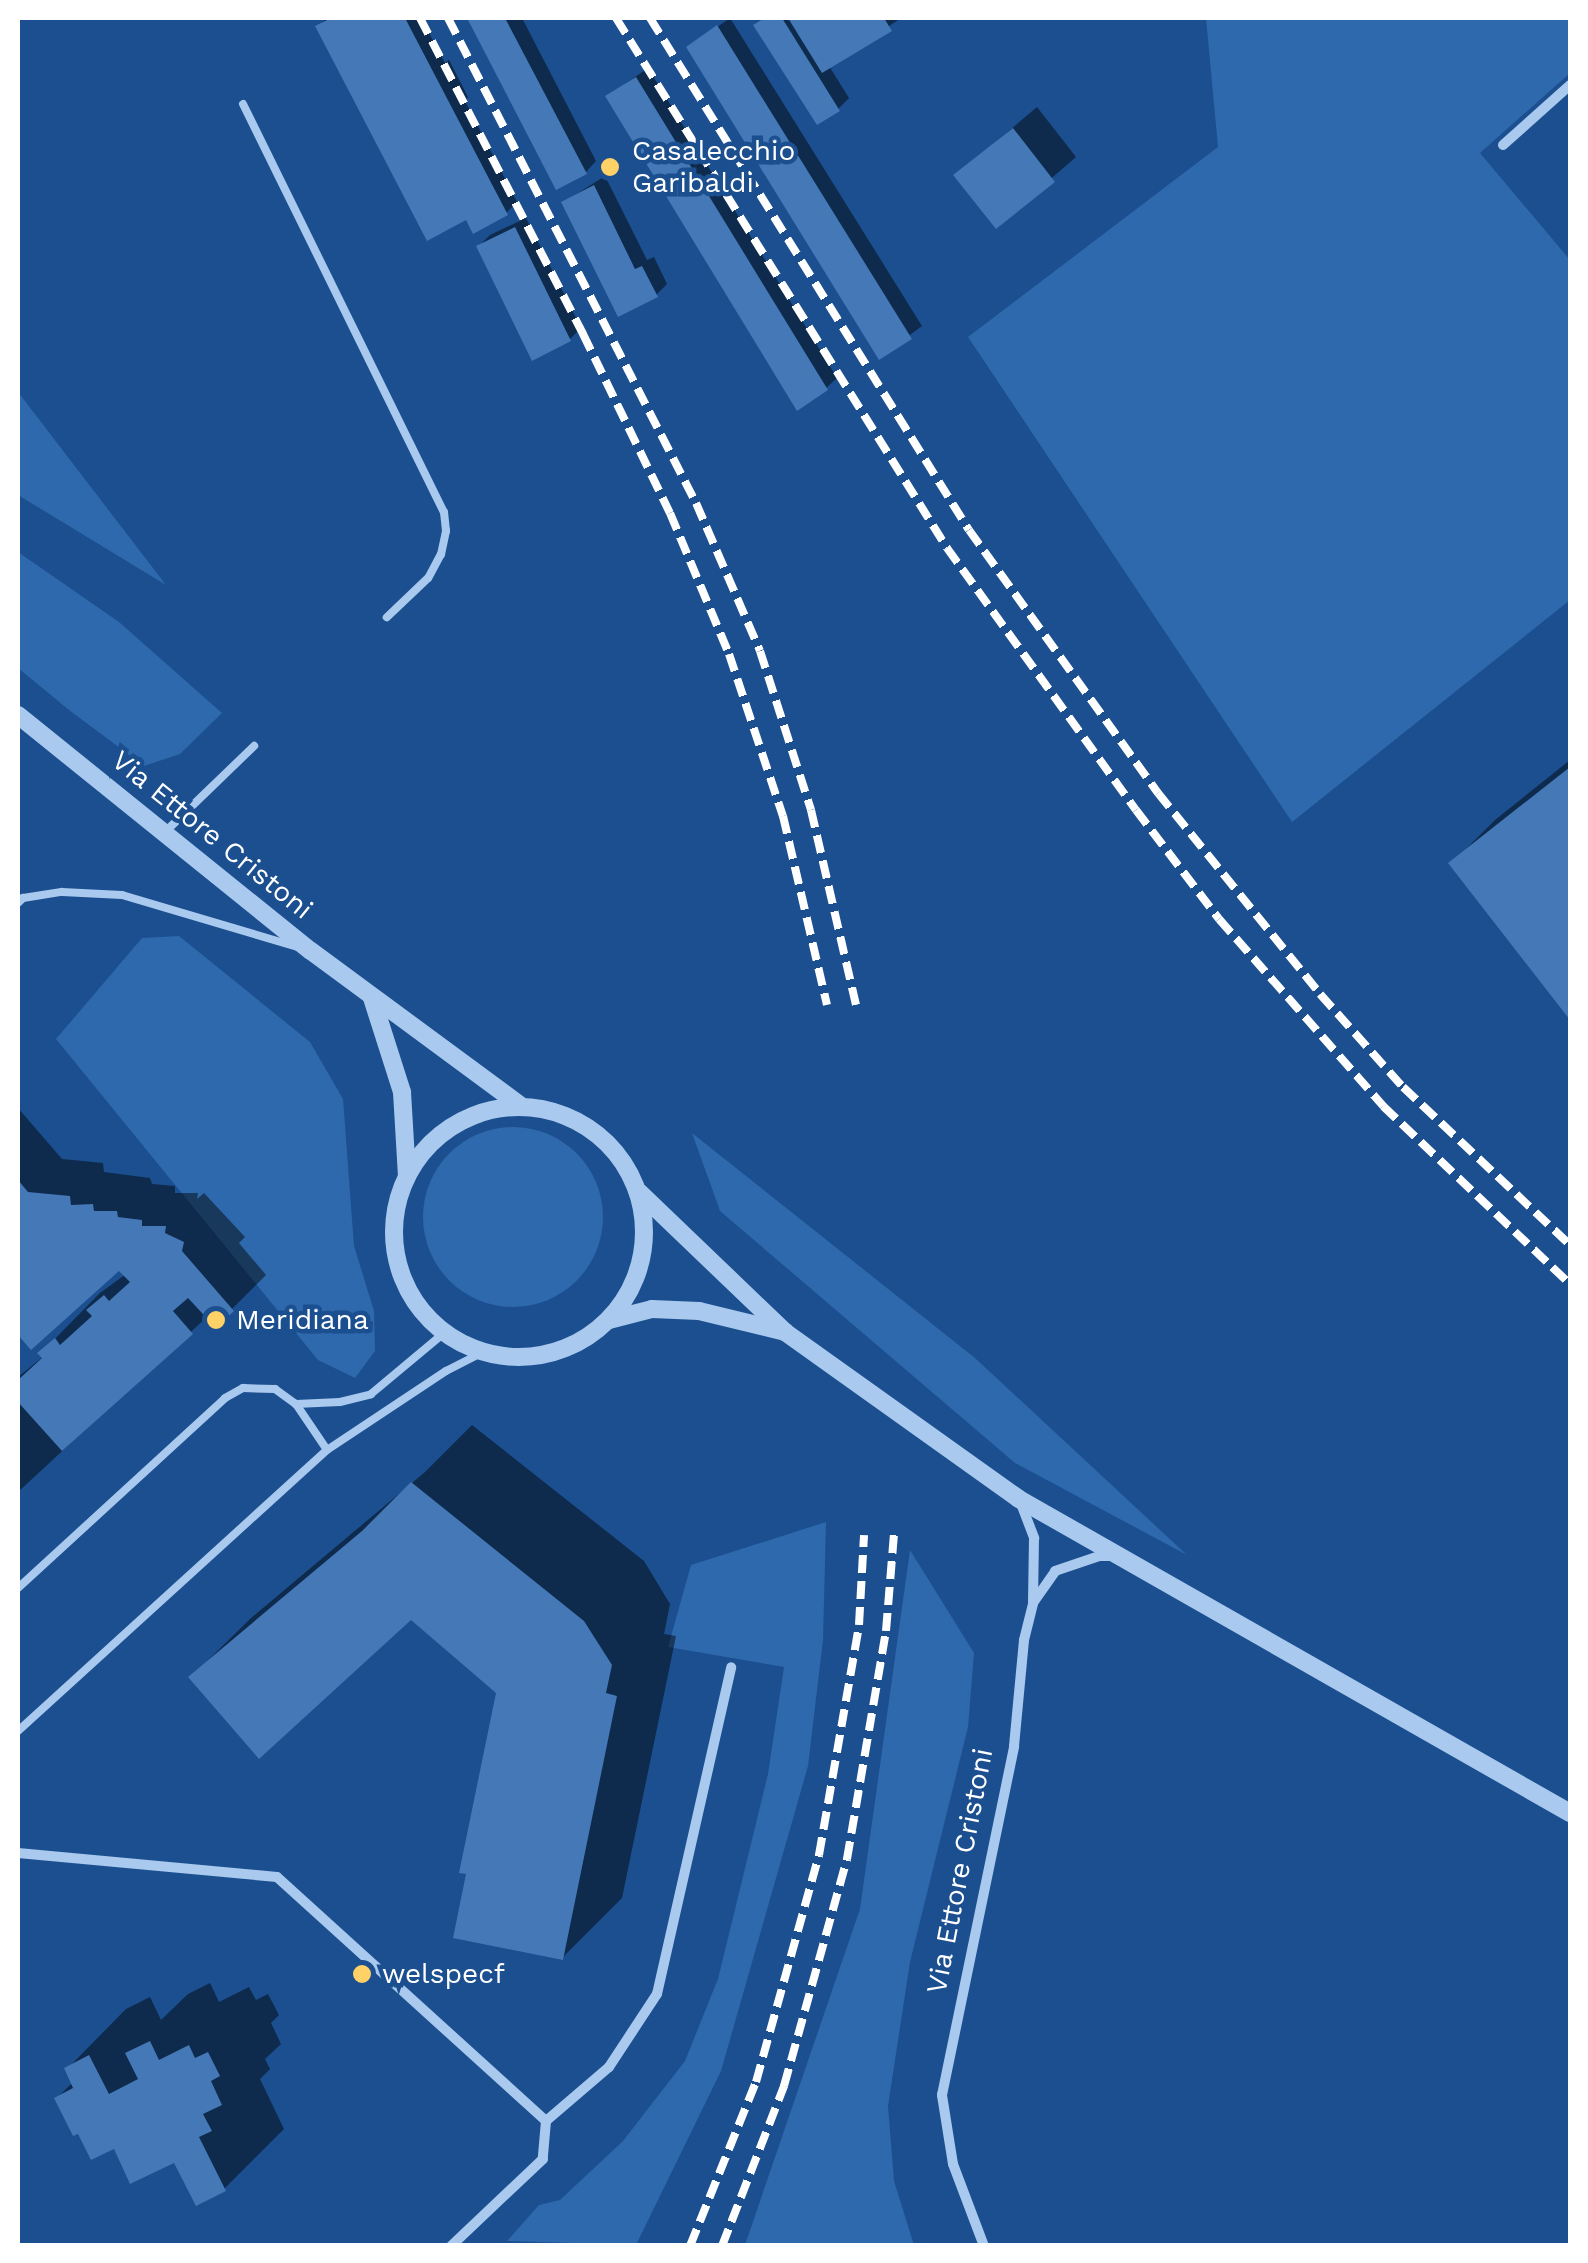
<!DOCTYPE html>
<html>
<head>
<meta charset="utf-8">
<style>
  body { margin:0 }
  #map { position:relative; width:1588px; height:2263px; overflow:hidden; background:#1b4f8f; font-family:"Work Sans",sans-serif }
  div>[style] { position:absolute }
  .green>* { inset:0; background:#2e69ad }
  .round { border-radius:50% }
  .shadow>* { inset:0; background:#0007 }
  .building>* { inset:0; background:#4478b7 }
  .service>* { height:8px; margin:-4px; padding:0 4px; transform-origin:4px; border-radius:4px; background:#a9c9ee }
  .minor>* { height:10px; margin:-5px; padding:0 5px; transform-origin:5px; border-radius:5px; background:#a9c9ee }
  .tertiary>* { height:18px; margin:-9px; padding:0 9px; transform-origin:9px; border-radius:9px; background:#a9c9ee }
  .tertiary>.ring { margin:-9px; padding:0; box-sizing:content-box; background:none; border:18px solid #a9c9ee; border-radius:50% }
  .rail>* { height:8px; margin-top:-4px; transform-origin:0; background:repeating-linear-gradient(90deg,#fff 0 18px,transparent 0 26px) }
  .dots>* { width:28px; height:28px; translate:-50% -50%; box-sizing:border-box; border:5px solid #1b4f8f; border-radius:50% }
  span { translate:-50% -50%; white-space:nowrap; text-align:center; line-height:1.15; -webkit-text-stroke:9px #1b4f8f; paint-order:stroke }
  .poi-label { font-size:28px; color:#fff }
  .left { translate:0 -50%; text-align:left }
  .street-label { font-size:28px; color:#fff }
  .frame { position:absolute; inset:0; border:20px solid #fff; pointer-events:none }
</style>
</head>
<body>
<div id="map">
  <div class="green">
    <div style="clip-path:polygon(1206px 18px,1570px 18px,1570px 73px,1480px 153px,1570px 260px,1570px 600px,1292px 822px,968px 337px,1218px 147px)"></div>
    <div style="clip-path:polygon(18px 392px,166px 585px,18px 495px)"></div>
    <div style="clip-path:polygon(18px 552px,119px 622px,222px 713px,180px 754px,144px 766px,69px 710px,18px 668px)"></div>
    <div style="clip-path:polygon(179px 936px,310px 1042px,343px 1099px,354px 1246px,374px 1311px,375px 1351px,355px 1378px,318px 1360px,56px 1039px,142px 938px)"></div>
    <div class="round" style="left:423px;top:1127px;width:180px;height:180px"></div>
    <div style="clip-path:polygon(692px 1133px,975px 1358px,1187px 1555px,1015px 1463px,720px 1211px)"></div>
    <div style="clip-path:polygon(826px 1522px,823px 1640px,808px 1766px,721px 2071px,636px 2245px,507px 2241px,539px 2205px,560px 2200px,623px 2141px,685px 2061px,718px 1979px,768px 1774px,784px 1667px,668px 1647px,691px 1565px)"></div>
    <div style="clip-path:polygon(910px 1550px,974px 1653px,968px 1727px,910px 1962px,888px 2106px,894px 2181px,914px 2245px,745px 2245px,860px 1909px)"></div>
  </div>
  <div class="shadow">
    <div style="clip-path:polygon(327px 18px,421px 18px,445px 63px,449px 60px,468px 97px,465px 101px,517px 202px,506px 213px,318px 26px)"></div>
    <div style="clip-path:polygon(470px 18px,522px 18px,596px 161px,586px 172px,557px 187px)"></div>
    <div style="clip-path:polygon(730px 18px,922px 326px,880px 357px,689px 47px)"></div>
    <div style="clip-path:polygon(764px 18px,901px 18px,829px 66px,849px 98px,838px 109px,757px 25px)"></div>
    <div style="clip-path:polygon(648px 68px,837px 378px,826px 388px,608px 96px)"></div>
    <div style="clip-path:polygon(1037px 107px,1076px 157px,996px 226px,957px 175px)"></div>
    <div style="clip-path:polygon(605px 176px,647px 260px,654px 257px,667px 284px,656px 295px,564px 202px)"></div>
    <div style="clip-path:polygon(526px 218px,581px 328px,570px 339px,479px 246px,490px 235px)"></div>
    <div style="clip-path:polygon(1570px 760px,1570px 1016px,1451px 864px,1495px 820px)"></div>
    <div style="clip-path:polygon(18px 1108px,62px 1159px,103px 1163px,104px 1172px,150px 1178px,152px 1184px,175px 1186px,175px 1193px,198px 1193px,197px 1199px,204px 1193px,245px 1237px,239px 1243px,266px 1275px,232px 1309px,208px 1316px,18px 1492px,18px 1377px,44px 1356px,41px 1353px,100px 1293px,126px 1274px,120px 1268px,31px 1347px,18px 1331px)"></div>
    <div style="clip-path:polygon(472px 1425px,644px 1561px,670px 1604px,664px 1634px,676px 1636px,622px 1898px,562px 1958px,499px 1692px,411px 1617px,191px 1677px,251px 1618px,425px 1472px)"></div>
    <div style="clip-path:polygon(210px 1983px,219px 2002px,249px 1987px,256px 2000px,268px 1994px,279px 2015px,271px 2023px,281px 2044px,265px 2059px,270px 2069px,260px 2079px,284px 2129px,224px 2189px,175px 2159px,115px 2146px,57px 2098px,73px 2082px,67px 2069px,126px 2009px,150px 1997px,161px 2020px,188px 1994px)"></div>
  </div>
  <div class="building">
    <div style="clip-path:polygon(331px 18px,405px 18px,508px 215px,473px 234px,466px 220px,427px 241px,315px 26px)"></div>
    <div style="clip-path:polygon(467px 18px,505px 18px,587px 174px,556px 190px)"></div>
    <div style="clip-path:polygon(765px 18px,782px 18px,840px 111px,817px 125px,753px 25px)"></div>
    <div style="clip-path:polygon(788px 18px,884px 18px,892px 31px,822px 73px)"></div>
    <div style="clip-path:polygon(717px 25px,912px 339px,879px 360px,686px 47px)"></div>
    <div style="clip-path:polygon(636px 77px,828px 390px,797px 411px,605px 96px)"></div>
    <div style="clip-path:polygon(1013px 128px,1055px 182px,996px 229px,953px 175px)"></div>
    <div style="clip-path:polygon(594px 185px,635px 269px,642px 266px,658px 297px,618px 317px,561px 202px)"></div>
    <div style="clip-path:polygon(515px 227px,571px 341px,532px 361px,476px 246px)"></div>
    <div style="clip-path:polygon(1570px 767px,1570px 1020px,1448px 863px)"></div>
    <div style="clip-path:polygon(18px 1180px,28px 1192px,70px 1196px,71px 1205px,93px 1204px,94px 1211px,117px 1211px,118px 1217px,142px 1220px,142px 1226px,166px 1226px,165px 1233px,184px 1242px,182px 1251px,234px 1311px,216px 1328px,188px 1298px,173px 1311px,193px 1334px,62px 1451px,18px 1402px,18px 1380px,42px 1358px,37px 1353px,55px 1338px,60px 1345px,92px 1316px,86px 1310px,104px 1295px,109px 1301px,130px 1282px,119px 1271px,31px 1350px,18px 1335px)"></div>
    <div style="clip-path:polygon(411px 1482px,584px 1621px,612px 1665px,606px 1693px,617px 1696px,563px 1960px,453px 1938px,466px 1874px,459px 1873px,496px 1693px,411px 1620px,259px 1759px,188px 1677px,362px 1531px)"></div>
    <div style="clip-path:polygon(150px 2041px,159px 2060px,189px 2045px,195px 2058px,208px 2052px,220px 2076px,211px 2081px,222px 2105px,203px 2114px,212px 2131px,199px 2137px,226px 2191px,196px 2206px,174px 2163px,130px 2184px,114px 2149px,91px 2160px,78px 2134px,73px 2136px,54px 2098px,73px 2088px,64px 2068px,89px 2055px,109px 2094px,138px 2079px,125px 2053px)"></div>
  </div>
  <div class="service">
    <div style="left:243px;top:104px;width:455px;rotate:63.8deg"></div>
    <div style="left:444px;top:512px;width:19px;rotate:84deg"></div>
    <div style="left:446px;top:531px;width:24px;rotate:102deg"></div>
    <div style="left:441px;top:554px;width:27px;rotate:118deg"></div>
    <div style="left:428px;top:578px;width:57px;rotate:136.4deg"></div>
    <div style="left:165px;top:832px;width:124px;rotate:-44deg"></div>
    <div style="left:18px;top:903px;width:7px;rotate:-45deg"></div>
    <div style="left:23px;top:898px;width:39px;rotate:-9deg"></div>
    <div style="left:62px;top:892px;width:60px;rotate:2.9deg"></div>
    <div style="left:122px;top:895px;width:184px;rotate:16.5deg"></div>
    <div style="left:296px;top:1404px;width:44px;rotate:-2.6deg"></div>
    <div style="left:340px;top:1402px;width:32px;rotate:-14deg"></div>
    <div style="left:371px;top:1394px;width:95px;rotate:-39.9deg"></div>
    <div style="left:18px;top:1588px;width:281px;rotate:-42.5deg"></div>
    <div style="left:225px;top:1398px;width:21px;rotate:-29deg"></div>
    <div style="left:243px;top:1388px;width:32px;rotate:2deg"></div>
    <div style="left:275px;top:1389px;width:26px;rotate:36deg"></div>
    <div style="left:296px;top:1404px;width:55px;rotate:56deg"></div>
    <div style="left:18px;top:1731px;width:418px;rotate:-42.3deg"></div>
    <div style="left:327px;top:1450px;width:143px;rotate:-33.6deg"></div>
    <div style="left:446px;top:1371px;width:39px;rotate:-27deg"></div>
  </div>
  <div class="minor">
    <div style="left:1503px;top:145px;width:90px;rotate:-41.8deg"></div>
    <div style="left:1020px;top:1501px;width:40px;rotate:69deg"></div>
    <div style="left:1034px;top:1538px;width:64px;rotate:90.9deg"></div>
    <div style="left:18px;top:1853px;width:260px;rotate:5.3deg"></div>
    <div style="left:277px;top:1877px;width:363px;rotate:42.2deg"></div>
    <div style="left:546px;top:2121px;width:38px;rotate:95deg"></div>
    <div style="left:543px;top:2159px;width:127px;rotate:136.6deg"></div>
    <div style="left:546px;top:2121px;width:83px;rotate:-40.6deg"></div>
    <div style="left:609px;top:2067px;width:87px;rotate:-56.7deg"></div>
    <div style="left:657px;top:1994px;width:335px;rotate:-77.2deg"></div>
    <div style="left:984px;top:2246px;width:88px;rotate:-110.7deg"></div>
    <div style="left:953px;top:2164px;width:70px;rotate:-99.1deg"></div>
    <div style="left:942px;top:2095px;width:356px;rotate:-78.3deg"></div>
    <div style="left:1014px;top:1746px;width:106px;rotate:-84.6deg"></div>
    <div style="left:1024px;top:1640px;width:38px;rotate:-76deg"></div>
    <div style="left:1033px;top:1603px;width:39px;rotate:-55deg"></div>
    <div style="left:1055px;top:1571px;width:46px;rotate:-18.8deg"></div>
    <div style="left:1099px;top:1556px;width:15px"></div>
  </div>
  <div class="tertiary">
    <div style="left:18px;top:715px;width:376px;rotate:38.9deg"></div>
    <div style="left:311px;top:951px;width:261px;rotate:36.4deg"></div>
    <div style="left:372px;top:998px;width:99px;rotate:72.3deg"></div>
    <div style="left:402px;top:1092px;width:84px;rotate:86.6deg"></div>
    <div class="ring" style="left:394px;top:1107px;width:232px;height:232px"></div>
    <div style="left:639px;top:1192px;width:202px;rotate:43.8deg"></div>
    <div style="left:785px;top:1332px;width:287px;rotate:35.5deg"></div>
    <div style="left:1019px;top:1499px;width:634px;rotate:29.68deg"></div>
    <div style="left:609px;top:1320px;width:44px;rotate:-14.3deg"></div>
    <div style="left:652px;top:1309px;width:47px;rotate:2.4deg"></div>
    <div style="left:699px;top:1311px;width:89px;rotate:13.7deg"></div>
  </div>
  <div class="rail">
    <div style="left:420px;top:18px;width:356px;rotate:62.7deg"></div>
    <div style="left:583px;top:334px;width:199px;rotate:64.1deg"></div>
    <div style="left:670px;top:513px;width:153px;rotate:67.3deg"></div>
    <div style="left:729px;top:654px;width:171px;rotate:71.6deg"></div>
    <div style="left:783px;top:816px;width:194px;rotate:76.9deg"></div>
    <div style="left:448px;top:18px;width:545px;rotate:62.92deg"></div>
    <div style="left:696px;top:503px;width:161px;rotate:66.6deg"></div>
    <div style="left:760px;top:651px;width:167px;rotate:72.2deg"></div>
    <div style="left:811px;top:810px;width:200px;rotate:77deg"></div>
    <div style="left:616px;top:18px;width:625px;rotate:58.01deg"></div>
    <div style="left:947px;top:548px;width:323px;rotate:54.2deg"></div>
    <div style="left:1136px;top:810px;width:137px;rotate:52.7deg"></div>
    <div style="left:1219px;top:919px;width:249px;rotate:48.7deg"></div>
    <div style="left:1383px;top:1106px;width:258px;rotate:43.6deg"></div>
    <div style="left:650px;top:18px;width:603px;rotate:58.08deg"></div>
    <div style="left:969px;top:530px;width:324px;rotate:54.3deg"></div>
    <div style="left:1158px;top:793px;width:258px;rotate:51.1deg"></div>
    <div style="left:1320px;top:994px;width:125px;rotate:48.3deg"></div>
    <div style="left:1403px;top:1087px;width:230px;rotate:43.4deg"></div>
    <div style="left:690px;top:2246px;width:177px;rotate:-68.1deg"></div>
    <div style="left:756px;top:2082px;width:236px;rotate:-74.5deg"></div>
    <div style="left:819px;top:1855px;width:233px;rotate:-80.1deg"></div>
    <div style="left:859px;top:1625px;width:90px;rotate:-86.8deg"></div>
    <div style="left:722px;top:2246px;width:172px;rotate:-68.8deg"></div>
    <div style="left:784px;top:2086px;width:236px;rotate:-74.5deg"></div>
    <div style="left:847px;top:1859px;width:231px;rotate:-80.3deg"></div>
    <div style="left:886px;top:1631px;width:97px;rotate:-85.3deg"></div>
  </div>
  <div class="dots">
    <div style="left:610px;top:167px;background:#ffd166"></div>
    <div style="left:216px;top:1320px;background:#ffd166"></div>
    <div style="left:362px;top:1974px;background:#ffd166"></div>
  </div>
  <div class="poi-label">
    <span class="left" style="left:632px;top:167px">Casalecchio<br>Garibaldi</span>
    <span class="left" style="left:236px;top:1320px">Meridiana</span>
    <span class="left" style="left:382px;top:1974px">welspecf</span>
  </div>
  <div class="street-label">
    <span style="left:212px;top:835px;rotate:39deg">Via Ettore Cristoni</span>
    <span style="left:960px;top:1871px;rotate:-79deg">Via Ettore Cristoni</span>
  </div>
  <div class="frame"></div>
</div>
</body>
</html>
